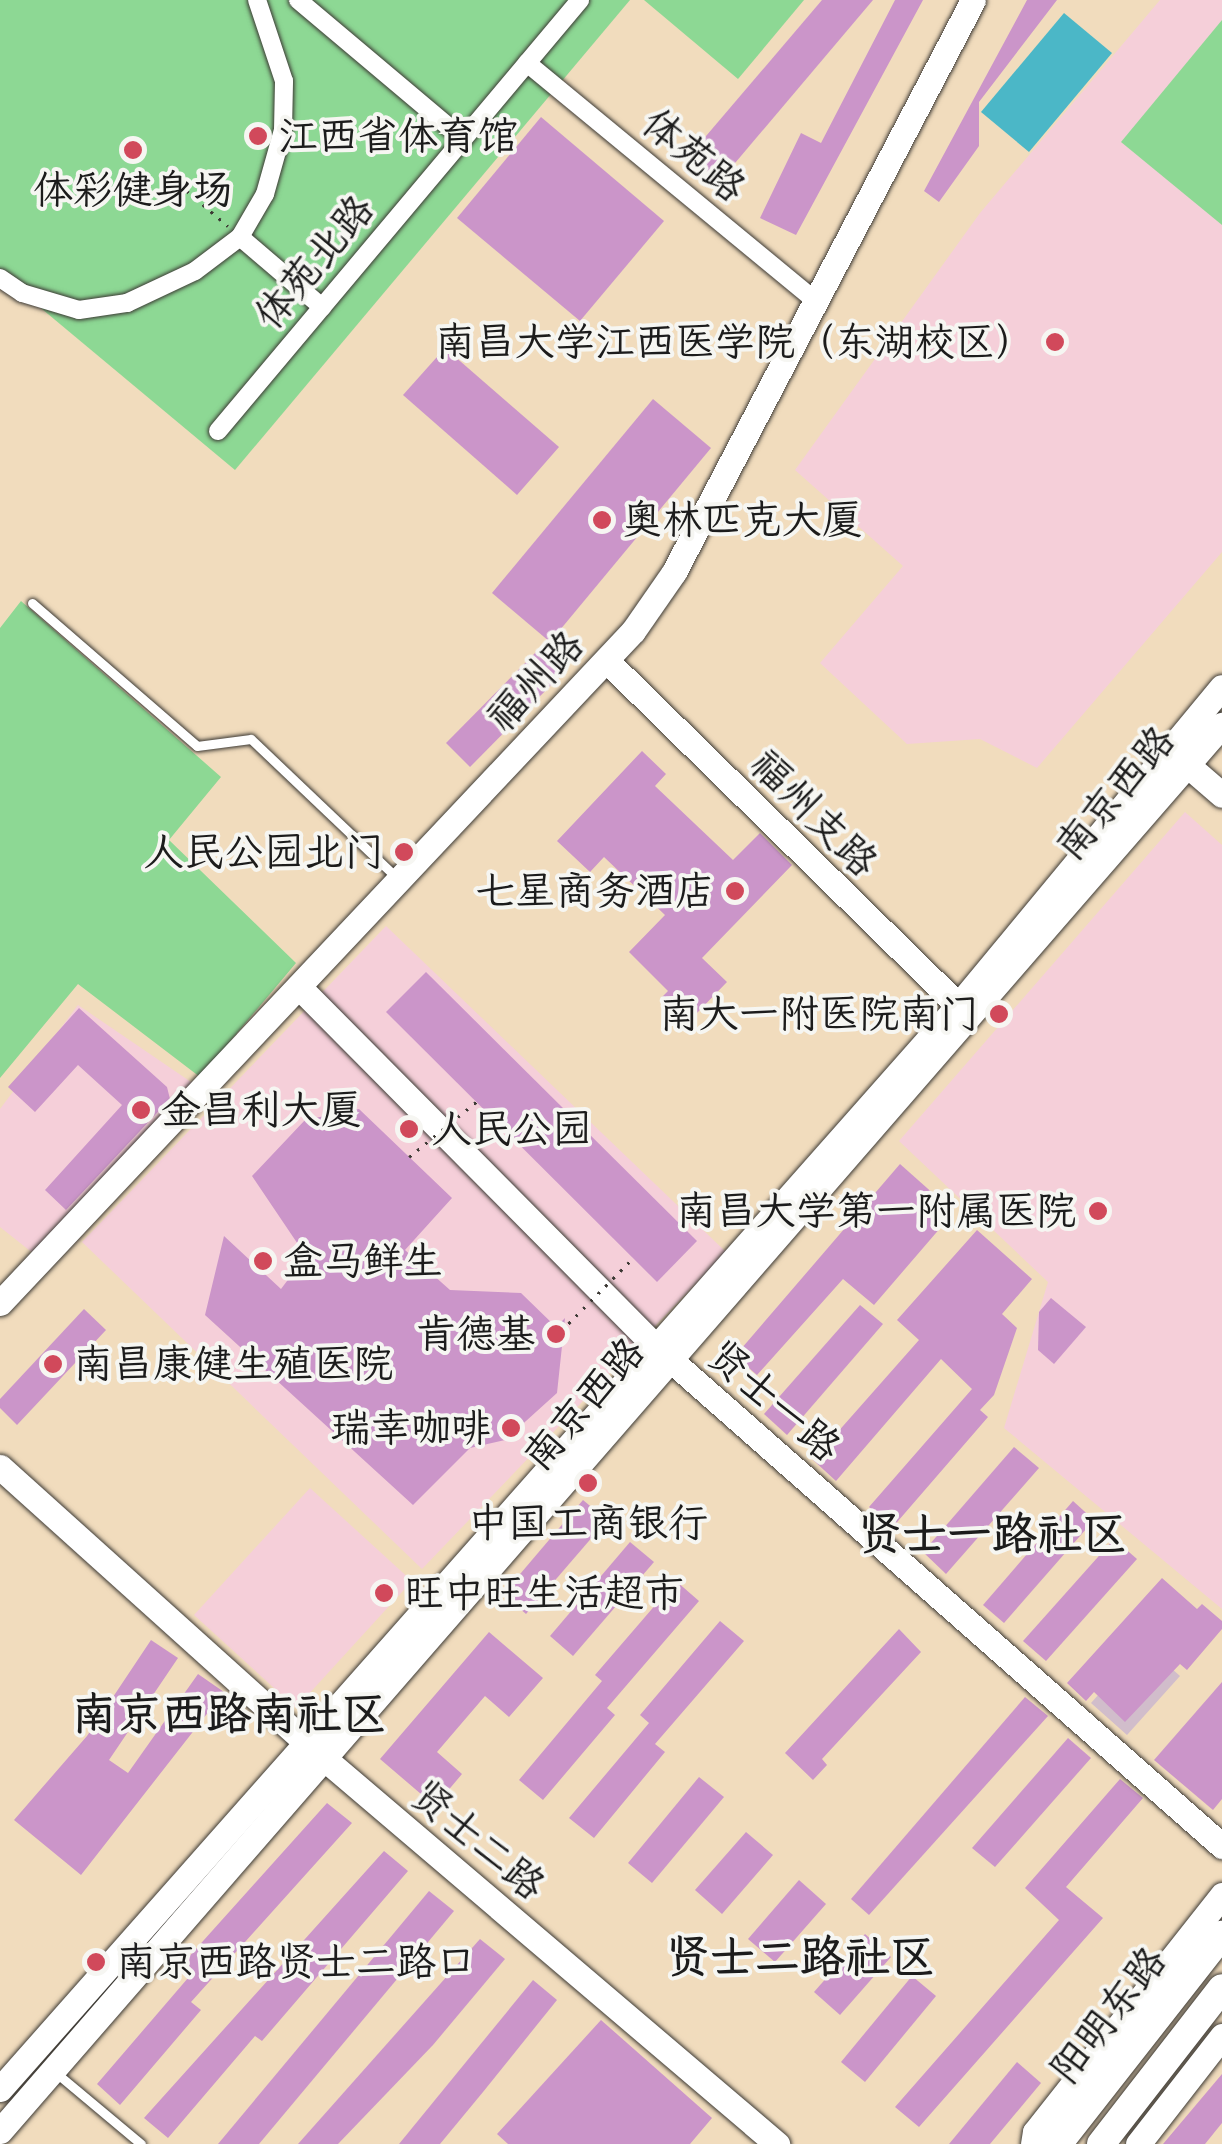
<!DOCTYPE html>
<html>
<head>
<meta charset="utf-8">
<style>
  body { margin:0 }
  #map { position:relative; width:1222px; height:2144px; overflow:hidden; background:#f1dcbd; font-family:Caveat,"LXGW WenKai TC",sans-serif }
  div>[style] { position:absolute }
  .built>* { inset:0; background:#f5cfd9 }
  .industrial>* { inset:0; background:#d1bdcb }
  .green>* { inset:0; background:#8dd894 }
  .water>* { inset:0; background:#4bb7c7 }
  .building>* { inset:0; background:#cb95c9 }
  .path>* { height:2.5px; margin-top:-1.25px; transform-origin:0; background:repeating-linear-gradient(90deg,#3c3934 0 2.5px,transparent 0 10.5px) }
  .roads { filter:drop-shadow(0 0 2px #3c3934) drop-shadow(0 0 2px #3c3934) }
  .lane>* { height:9px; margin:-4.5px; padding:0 4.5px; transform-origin:4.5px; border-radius:4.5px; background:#fff }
  .street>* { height:18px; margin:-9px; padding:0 9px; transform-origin:9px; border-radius:9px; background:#fff }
  .secondary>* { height:25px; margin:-12.5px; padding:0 12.5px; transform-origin:12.5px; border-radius:12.5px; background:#fff }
  .primary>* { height:28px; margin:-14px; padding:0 14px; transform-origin:14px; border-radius:14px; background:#fff }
  .path-bridge>* { height:2.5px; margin-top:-1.25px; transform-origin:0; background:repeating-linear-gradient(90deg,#3c3934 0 2.5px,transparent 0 10.5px) }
  .dots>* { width:28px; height:28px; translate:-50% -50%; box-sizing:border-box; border:5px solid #f6f6f2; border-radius:50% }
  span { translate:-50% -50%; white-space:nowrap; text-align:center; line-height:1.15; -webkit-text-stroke:8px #f6f6f2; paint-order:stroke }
  .poi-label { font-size:40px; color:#1c1c1c }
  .left { translate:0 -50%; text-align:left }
  .right { translate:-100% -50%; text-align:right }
  .street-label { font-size:40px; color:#1c1c1c }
  .quarter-label { font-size:45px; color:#1c1c1c; font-weight:700 }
</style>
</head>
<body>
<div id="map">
  <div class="built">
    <div style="clip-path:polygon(1160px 0,1222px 0,1222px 552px,1037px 768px,980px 739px,907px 744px,820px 663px,903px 566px,795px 470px,980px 213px)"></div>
    <div style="clip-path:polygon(1185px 812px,1222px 845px,1222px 1609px,1004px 1428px,1048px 1282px,899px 1141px)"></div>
    <div style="clip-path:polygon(386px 926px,726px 1252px,422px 1569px,82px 1242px)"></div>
    <div style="clip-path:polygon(78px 1005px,194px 1084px,34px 1254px,0 1227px,0 1109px)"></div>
    <div style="clip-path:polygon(310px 1488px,412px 1581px,296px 1708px,194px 1615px)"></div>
  </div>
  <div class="industrial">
    <div style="clip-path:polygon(1144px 1644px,1180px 1676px,1127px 1735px,1091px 1703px)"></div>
  </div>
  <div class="green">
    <div style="clip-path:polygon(0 0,630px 0,235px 470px,0 274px)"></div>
    <div style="clip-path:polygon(644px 0,804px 0,738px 79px)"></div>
    <div style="clip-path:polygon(1222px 20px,1222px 225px,1121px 142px)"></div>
    <div style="clip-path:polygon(21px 601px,221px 777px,169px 840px,296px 963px,200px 1077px,78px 984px,0 1078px,0 628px)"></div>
  </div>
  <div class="water">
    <div style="clip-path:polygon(1064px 13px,1112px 53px,1029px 152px,981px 112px)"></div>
  </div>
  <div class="building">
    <div style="clip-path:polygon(822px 0,873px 0,719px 182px,689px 156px)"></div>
    <div style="clip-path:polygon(895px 0,923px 0,796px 235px,760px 218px,801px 133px,821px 143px)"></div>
    <div style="clip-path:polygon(1027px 0,1057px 0,979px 102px,979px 146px,939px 202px,924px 191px)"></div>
    <div style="clip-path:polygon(541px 117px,664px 221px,580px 321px,457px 218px)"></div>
    <div style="clip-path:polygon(445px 348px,559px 447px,517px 495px,403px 395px)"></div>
    <div style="clip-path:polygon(653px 399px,711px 448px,550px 642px,492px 593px)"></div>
    <div style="clip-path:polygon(537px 651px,561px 675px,470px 767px,446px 743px)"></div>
    <div style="clip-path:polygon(642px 751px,666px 774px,655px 786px,733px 860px,760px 833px,792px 865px,702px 958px,727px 982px,695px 1015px,685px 1005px,678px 1012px,662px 997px,668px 991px,629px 952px,665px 915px,604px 857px,590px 872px,557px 841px)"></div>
    <div style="clip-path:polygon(426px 972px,697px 1241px,657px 1282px,386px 1012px)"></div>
    <div style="clip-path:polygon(79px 1008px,167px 1087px,170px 1099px,66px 1210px,45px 1190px,122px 1105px,78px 1065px,35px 1112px,8px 1087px)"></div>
    <div style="clip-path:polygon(359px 1109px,452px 1198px,405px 1250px,450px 1290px,521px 1293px,556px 1327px,565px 1318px,557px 1393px,505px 1440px,470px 1448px,413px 1505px,205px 1315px,224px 1236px,281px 1289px,293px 1273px,314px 1268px,252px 1176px,305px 1120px)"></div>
    <div style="clip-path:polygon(900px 1164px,954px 1212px,874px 1305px,843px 1279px,757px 1375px,735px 1356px)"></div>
    <div style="clip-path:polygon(977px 1230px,1032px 1279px,1002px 1314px,1017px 1328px,994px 1395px,980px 1410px,988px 1417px,892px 1528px,869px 1507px,972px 1389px,941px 1359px,836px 1481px,813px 1460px,919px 1340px,897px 1320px)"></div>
    <div style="clip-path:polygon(1051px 1298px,1086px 1327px,1054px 1364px,1038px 1350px,1039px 1312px)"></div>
    <div style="clip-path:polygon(860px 1305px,883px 1324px,787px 1435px,764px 1414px)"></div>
    <div style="clip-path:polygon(84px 1309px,106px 1330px,17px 1425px,0 1408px,0 1399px)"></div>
    <div style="clip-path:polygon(1014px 1447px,1039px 1468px,946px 1574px,923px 1552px)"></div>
    <div style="clip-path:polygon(583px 1500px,607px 1520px,526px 1614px,503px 1594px)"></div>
    <div style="clip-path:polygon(1073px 1501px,1094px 1520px,1004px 1623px,983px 1605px)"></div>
    <div style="clip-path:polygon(1114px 1539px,1137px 1559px,1046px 1661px,1023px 1641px)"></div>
    <div style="clip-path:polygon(630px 1542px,654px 1562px,573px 1656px,550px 1636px)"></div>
    <div style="clip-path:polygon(1162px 1578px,1197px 1609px,1202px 1604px,1222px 1621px,1222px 1629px,1187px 1670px,1180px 1664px,1125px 1722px,1094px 1692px,1086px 1701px,1067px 1683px)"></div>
    <div style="clip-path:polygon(676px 1581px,699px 1601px,607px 1708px,615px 1715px,543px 1800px,519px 1780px,602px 1681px,595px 1675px)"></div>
    <div style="clip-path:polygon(720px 1621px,744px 1641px,655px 1744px,665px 1752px,594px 1838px,569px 1818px,649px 1723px,640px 1715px)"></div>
    <div style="clip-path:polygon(899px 1629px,921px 1652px,822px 1759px,827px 1765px,813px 1780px,785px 1753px)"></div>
    <div style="clip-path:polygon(489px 1632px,543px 1678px,509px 1717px,485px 1696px,437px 1752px,462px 1774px,435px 1806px,380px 1759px)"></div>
    <div style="clip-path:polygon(151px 1640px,178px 1658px,109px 1760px,128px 1773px,198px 1674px,224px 1692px,81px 1875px,14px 1820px,87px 1736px)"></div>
    <div style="clip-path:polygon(1222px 1682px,1222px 1799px,1213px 1810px,1154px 1760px)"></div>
    <div style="clip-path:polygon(1025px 1697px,1048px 1716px,869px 1915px,851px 1899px)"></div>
    <div style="clip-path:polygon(1068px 1738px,1091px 1758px,995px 1867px,972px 1848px)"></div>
    <div style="clip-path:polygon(699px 1777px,724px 1797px,652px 1883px,628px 1863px)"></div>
    <div style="clip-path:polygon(1120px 1779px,1143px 1798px,1066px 1887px,1103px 1918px,919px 2127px,895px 2107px,1059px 1920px,1025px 1888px)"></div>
    <div style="clip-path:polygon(327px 1803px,352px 1823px,191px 2002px,201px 2010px,120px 2105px,97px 2084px,188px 1978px,177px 1970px)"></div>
    <div style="clip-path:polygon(746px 1832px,773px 1855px,722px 1914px,695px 1890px)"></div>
    <div style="clip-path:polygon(384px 1851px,408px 1871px,262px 2041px,255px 2036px,168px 2138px,144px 2118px)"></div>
    <div style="clip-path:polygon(799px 1880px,826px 1904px,775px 1962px,748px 1939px)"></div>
    <div style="clip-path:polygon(429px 1891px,454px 1911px,259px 2144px,218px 2144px)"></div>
    <div style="clip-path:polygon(865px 1934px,891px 1957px,840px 2015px,814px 1992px)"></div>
    <div style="clip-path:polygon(480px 1939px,505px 1959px,433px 2045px,338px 2144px,298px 2144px)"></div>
    <div style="clip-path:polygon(912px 1976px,936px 1996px,865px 2082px,841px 2062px)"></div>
    <div style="clip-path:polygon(533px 1980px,557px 2000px,483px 2092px,440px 2144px,399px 2144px)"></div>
    <div style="clip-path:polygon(601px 2020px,712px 2118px,690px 2144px,508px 2144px,497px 2134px)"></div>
    <div style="clip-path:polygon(1017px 2062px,1041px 2083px,990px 2144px,949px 2144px)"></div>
    <div style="clip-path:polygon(1222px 2074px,1222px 2123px,1205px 2144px,1163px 2144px)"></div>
  </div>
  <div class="path">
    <div style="left:187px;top:191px;width:54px;rotate:40.5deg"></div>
  </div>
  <div class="roads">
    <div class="lane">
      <div style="left:32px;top:603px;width:218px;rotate:40.9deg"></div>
      <div style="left:197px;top:746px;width:54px;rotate:-7.4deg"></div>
      <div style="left:251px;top:739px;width:203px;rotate:43.6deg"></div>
      <div style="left:55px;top:2072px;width:112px;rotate:39.9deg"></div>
    </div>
    <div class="street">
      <div style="left:298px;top:0;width:216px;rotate:40.1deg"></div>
      <div style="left:527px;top:63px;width:374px;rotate:39.5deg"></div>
      <div style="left:240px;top:237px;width:108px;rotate:40.5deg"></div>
      <div style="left:0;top:278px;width:27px;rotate:34deg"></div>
      <div style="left:22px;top:293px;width:59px;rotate:16.6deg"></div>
      <div style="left:79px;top:310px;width:49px;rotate:-8.3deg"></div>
      <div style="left:127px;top:303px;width:75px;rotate:-25.2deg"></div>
      <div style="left:195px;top:271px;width:56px;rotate:-37.1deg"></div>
      <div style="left:240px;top:237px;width:50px;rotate:-59.8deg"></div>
      <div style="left:265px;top:194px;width:66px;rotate:-74.3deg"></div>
      <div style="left:283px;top:130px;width:49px;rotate:-88.8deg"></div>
      <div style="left:284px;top:81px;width:85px;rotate:-108.4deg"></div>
      <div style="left:218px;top:431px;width:563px;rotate:-49.97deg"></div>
    </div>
    <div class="secondary">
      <div style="left:606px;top:660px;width:507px;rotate:44.44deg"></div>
      <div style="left:1178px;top:757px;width:58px;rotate:40.8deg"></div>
      <div style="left:300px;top:988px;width:506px;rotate:45.24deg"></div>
      <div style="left:656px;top:1347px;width:755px;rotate:41.4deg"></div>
      <div style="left:0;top:1303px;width:923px;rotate:-46.71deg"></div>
      <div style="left:633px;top:631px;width:72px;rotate:-55.2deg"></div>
      <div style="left:674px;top:572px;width:645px;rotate:-62.4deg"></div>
      <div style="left:0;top:1467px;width:412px;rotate:42deg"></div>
      <div style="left:306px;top:1743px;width:619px;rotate:40.41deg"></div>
      <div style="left:0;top:2089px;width:1444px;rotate:-48.51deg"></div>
      <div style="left:957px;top:1007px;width:415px;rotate:-50.4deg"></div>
      <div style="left:0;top:2131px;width:1863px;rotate:-49.01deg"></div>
      <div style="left:1033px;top:2144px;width:12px;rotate:-81deg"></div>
      <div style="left:1035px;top:2132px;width:302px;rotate:-51.7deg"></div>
      <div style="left:1138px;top:2144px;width:137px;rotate:-52.1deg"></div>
    </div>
    <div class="primary">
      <div style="left:1058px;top:2144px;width:266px;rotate:-51.9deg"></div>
      <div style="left:1101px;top:2144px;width:197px;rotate:-52.2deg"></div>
    </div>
  </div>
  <div class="path-bridge">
    <div style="left:409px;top:1157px;width:87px;rotate:-39.4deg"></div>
    <div style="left:561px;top:1331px;width:103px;rotate:-45.4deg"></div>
  </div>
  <div class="dots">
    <div style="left:258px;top:136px;background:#d1495b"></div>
    <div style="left:133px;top:150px;background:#d1495b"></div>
    <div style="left:1055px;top:342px;background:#d1495b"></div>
    <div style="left:602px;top:520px;background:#d1495b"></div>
    <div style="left:404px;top:852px;background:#d1495b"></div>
    <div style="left:735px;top:891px;background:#d1495b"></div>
    <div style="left:999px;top:1014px;background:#d1495b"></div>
    <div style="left:141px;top:1110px;background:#d1495b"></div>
    <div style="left:409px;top:1129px;background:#d1495b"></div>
    <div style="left:1098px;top:1211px;background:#d1495b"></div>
    <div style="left:263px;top:1261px;background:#d1495b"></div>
    <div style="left:556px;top:1334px;background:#d1495b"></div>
    <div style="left:53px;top:1364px;background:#d1495b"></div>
    <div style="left:511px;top:1428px;background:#d1495b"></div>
    <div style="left:588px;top:1483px;background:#d1495b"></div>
    <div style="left:384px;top:1593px;background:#d1495b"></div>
    <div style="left:96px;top:1962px;background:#d1495b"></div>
  </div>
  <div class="poi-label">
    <span class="left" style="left:278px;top:136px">江西省体育馆</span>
    <span style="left:133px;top:190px">体彩健身场</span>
    <span class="right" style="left:1035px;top:342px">南昌大学江西医学院（东湖校区）</span>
    <span class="left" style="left:622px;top:520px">奥林匹克大厦</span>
    <span class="right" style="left:384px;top:852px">人民公园北门</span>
    <span class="right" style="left:715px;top:891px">七星商务酒店</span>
    <span class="right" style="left:979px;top:1014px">南大一附医院南门</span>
    <span class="left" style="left:161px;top:1110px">金昌利大厦</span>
    <span class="left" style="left:432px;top:1129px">人民公园</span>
    <span class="right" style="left:1076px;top:1211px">南昌大学第一附属医院</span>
    <span class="left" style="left:283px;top:1261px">盒马鲜生</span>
    <span class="right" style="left:536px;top:1334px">肯德基</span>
    <span class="left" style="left:73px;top:1364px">南昌康健生殖医院</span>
    <span class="right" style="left:491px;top:1428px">瑞幸咖啡</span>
    <span style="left:588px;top:1523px">中国工商银行</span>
    <span class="left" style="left:404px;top:1593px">旺中旺生活超市</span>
    <span class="left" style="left:116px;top:1962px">南京西路贤士二路口</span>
  </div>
  <div class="street-label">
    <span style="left:694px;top:155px;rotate:40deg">体苑路</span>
    <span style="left:314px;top:262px;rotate:-50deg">体苑北路</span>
    <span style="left:535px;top:681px;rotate:-47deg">福州路</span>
    <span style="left:1115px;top:793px;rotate:-50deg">南京西路</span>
    <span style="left:814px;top:813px;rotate:45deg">福州支路</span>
    <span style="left:774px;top:1401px;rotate:41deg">贤士一路</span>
    <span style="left:584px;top:1404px;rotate:-49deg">南京西路</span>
    <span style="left:478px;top:1840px;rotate:40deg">贤士二路</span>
    <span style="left:1108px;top:2015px;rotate:-52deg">阳明东路</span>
  </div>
  <div class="quarter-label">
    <span style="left:992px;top:1535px">贤士一路社区</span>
    <span style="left:229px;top:1715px">南京西路南社区</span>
    <span style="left:800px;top:1958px">贤士二路社区</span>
  </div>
</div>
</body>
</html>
